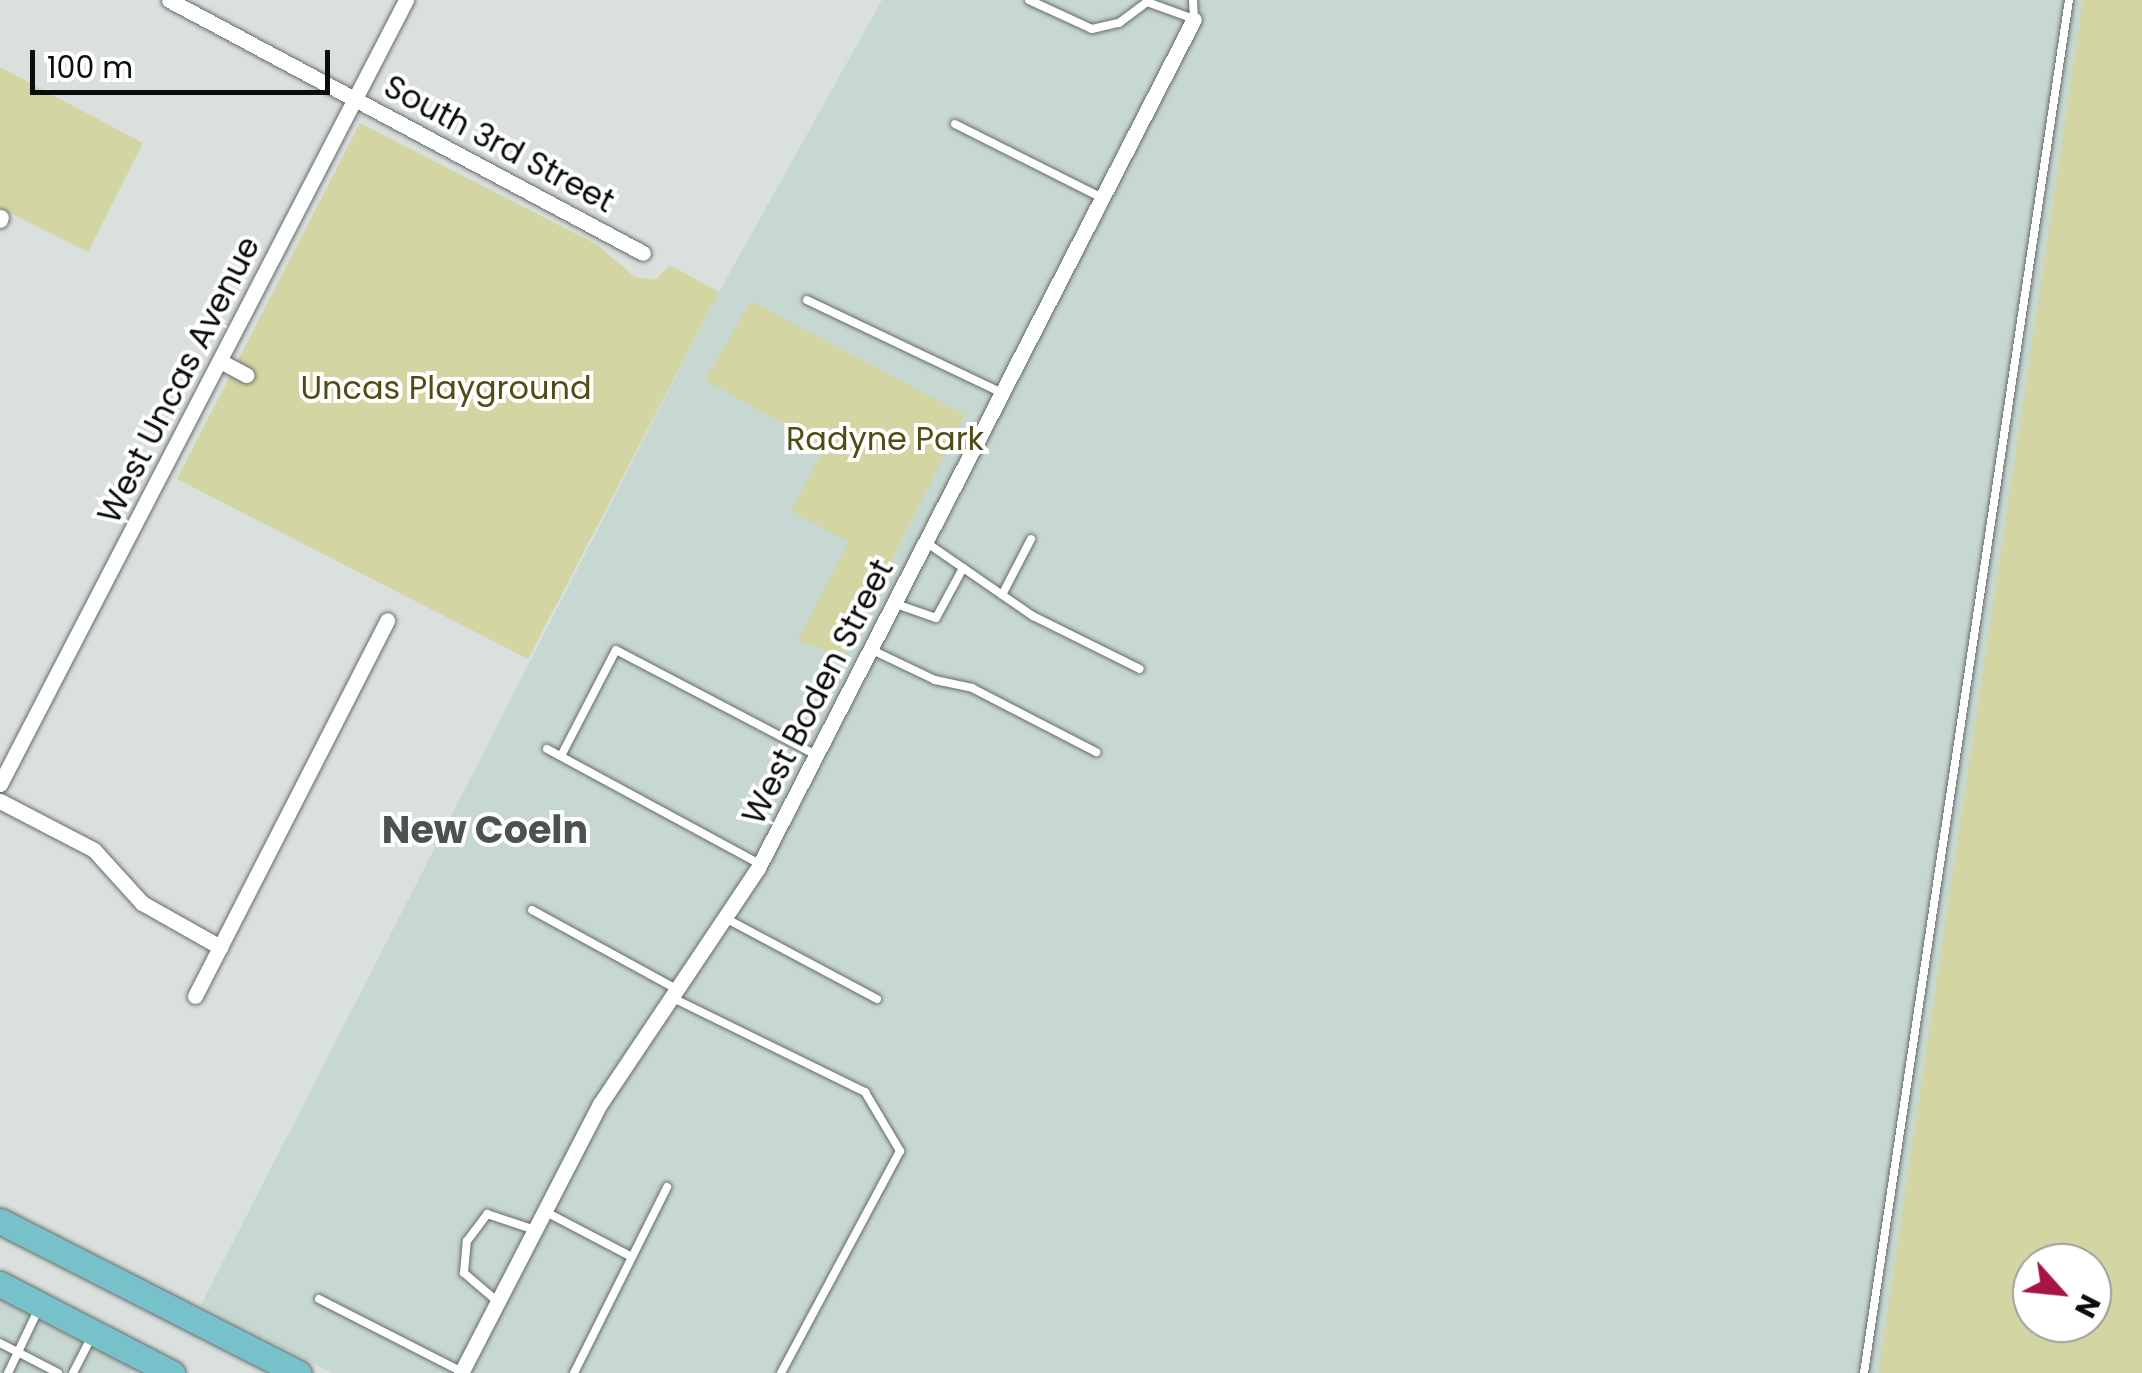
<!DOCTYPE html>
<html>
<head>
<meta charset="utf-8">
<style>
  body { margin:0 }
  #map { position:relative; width:2142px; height:1373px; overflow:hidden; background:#d9e0de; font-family:Poppins,sans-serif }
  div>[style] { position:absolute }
  .built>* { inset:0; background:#c7d7d2 }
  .green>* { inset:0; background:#d3d6a2 }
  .roads { filter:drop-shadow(0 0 2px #656c6a) drop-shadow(0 0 2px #656c6a) }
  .service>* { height:8px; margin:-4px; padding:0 4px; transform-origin:4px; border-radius:4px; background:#fff }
  .minor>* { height:15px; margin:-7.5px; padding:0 7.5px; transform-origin:7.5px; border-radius:7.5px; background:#fff }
  .primary>* { height:25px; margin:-12.5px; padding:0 12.5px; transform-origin:12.5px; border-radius:12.5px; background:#77c1cb }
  span { translate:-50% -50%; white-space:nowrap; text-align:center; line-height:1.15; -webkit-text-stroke:8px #fff; paint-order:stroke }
  .street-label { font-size:32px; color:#0b0d0d }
  .park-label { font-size:32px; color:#4d4e14 }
  .quarter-label { font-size:38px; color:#4b5250; font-weight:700 }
  .north { position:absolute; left:2012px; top:1243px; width:100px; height:100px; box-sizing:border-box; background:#fff; border:2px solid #9d9e9e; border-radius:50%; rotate:117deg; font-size:28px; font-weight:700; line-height:40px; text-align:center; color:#0b0d0d }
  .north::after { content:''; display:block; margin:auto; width:35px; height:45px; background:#a91445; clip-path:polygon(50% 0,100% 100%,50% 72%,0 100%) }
  .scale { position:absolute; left:30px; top:50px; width:300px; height:45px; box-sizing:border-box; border:5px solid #0b0d0d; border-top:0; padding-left:12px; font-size:30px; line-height:35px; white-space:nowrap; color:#0b0d0d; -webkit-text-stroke:8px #fff; paint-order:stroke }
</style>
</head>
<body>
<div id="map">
  <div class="built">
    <div style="clip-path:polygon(evenodd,882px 0,2142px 0,2142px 1373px,332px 1373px,201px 1305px,719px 292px,882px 0,2032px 1263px,2092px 1263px,2092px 1323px,2032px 1323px,2032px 1263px)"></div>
    <div style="clip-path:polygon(0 1300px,132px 1368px,129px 1373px,0 1373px)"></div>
  </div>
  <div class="green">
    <div style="clip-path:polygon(evenodd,2083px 0,2142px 0,2142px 1373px,1878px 1373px,2083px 0,2032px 1263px,2092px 1263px,2092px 1323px,2032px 1323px,2032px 1263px)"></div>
    <div style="clip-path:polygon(0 67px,143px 143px,88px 252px,0 208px)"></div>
    <div style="clip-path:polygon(360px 123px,596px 244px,635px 277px,655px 280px,670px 265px,719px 292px,528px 659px,177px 479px)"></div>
    <div style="clip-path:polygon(751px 301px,965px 415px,843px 655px,797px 641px,849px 542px,791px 511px,825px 447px,705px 380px)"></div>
  </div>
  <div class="roads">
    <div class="service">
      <div style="left:1029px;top:0;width:69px;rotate:24.7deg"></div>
      <div style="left:1092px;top:29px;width:28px;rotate:-13deg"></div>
      <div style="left:1119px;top:23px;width:35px;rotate:-37deg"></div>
      <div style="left:1147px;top:2px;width:50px;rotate:19.9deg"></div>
      <div style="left:1194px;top:19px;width:19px;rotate:-93deg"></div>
      <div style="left:955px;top:124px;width:165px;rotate:26.7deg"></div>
      <div style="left:807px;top:300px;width:216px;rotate:25.5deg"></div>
      <div style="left:927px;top:543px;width:129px;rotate:34.6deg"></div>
      <div style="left:1033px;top:616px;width:119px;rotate:26.4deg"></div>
      <div style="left:1002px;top:595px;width:63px;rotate:-62.6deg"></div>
      <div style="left:896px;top:604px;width:42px;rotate:19.3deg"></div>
      <div style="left:936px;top:618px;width:57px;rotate:-61.6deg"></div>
      <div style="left:870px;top:649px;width:72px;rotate:25.5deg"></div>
      <div style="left:935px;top:680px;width:38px;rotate:12deg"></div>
      <div style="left:972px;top:688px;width:140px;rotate:27.3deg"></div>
      <div style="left:547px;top:749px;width:242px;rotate:28.4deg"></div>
      <div style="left:561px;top:756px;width:119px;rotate:-62.6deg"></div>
      <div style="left:616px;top:650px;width:226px;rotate:27.7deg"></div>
      <div style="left:532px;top:910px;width:164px;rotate:28.7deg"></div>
      <div style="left:727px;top:919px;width:170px;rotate:28.1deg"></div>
      <div style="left:675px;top:999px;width:212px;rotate:26.1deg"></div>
      <div style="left:865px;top:1092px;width:69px;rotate:59.3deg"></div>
      <div style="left:900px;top:1151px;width:252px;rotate:118.2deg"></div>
      <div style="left:544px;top:1211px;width:99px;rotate:27.6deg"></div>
      <div style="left:319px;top:1299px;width:161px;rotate:27deg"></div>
      <div style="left:498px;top:1302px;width:45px;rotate:-139.5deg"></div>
      <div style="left:464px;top:1273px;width:32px;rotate:-85deg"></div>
      <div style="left:467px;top:1241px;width:34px;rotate:-53deg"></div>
      <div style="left:487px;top:1214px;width:51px;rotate:18.4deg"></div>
      <div style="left:0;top:1343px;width:65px;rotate:27.3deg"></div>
      <div style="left:8px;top:1373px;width:72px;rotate:-64.5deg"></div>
      <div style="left:73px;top:1373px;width:42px;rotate:-62.8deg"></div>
      <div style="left:574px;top:1373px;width:208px;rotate:-63.4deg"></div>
      <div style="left:1864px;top:1373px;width:1388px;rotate:-81.51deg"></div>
    </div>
    <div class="minor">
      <div style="left:169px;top:0;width:537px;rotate:28.09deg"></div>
      <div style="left:0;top:220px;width:3px;rotate:-72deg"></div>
      <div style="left:220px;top:361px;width:30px;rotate:28deg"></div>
      <div style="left:0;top:784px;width:883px;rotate:-62.62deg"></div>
      <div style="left:0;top:801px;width:106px;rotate:27.5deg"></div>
      <div style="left:94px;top:850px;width:72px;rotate:47.8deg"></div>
      <div style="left:142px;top:903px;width:90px;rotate:29.4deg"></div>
      <div style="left:195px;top:996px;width:422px;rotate:-62.9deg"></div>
      <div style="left:461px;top:1373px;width:303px;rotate:-62.7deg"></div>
      <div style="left:600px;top:1104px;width:284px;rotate:-56.2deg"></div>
      <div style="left:758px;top:868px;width:954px;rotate:-62.82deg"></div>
    </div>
    <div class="primary">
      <div style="left:0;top:1221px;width:335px;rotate:27deg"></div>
      <div style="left:0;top:1284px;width:194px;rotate:27.4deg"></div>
    </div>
  </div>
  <div class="street-label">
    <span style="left:499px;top:144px;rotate:28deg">South 3rd Street</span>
    <span style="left:179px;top:380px;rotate:-63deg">West Uncas Avenue</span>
    <span style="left:818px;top:692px;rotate:-63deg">West Boden Street</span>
  </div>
  <div class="park-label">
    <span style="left:446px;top:388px">Uncas Playground</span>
    <span style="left:885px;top:439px">Radyne Park</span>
  </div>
  <div class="quarter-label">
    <span style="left:485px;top:830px">New Coeln</span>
  </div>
  <div class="north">N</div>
  <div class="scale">100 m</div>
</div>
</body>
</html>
